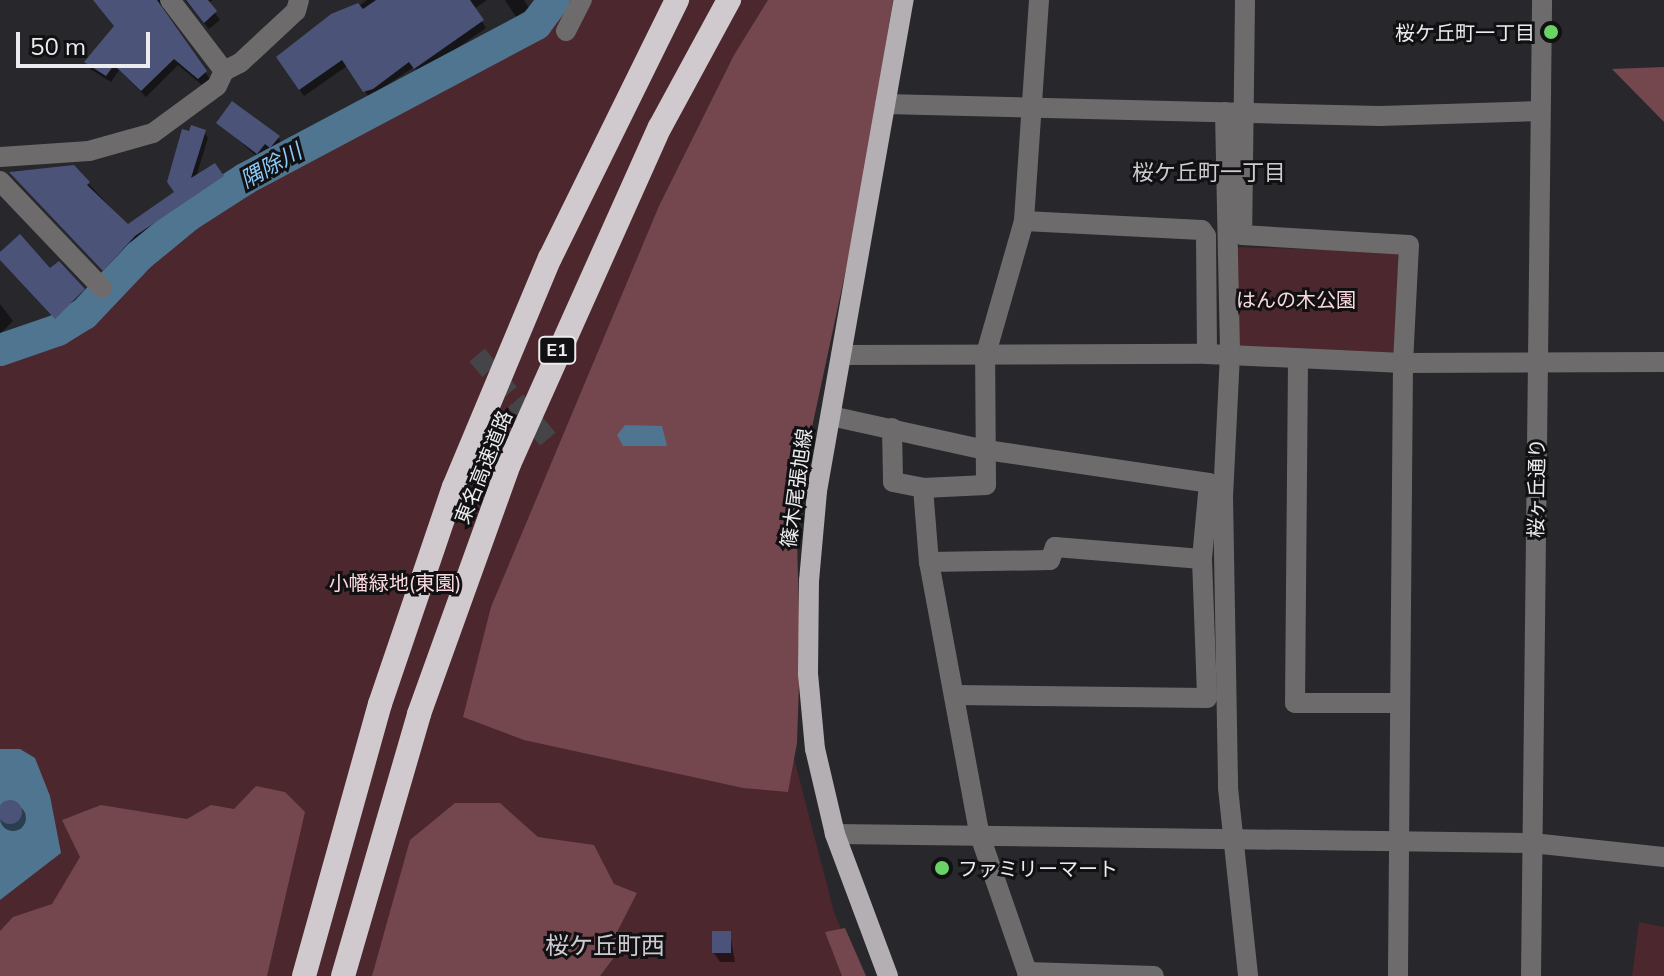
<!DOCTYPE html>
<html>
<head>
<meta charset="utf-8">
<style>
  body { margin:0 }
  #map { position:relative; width:1664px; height:976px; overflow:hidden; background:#28272b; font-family:Mulish,"Noto Sans JP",sans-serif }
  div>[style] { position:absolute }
  .green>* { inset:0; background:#4c272d }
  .forest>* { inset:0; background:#73474d }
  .water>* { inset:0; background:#4f7590 }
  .shadow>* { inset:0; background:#0007 }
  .round { border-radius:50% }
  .river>* { height:32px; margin:-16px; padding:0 16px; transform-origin:16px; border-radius:16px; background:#4f7590 }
  .building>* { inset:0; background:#4b5478 }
  .minor-tunnel>* { height:20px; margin-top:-10px; transform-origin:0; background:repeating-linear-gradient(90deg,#454448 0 20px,transparent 0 30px) }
  .minor>* { height:20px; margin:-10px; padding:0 10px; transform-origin:10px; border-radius:10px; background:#6e6b6d }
  .major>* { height:20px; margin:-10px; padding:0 10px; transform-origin:10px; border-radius:10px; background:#b4afb3 }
  .highway>* { height:24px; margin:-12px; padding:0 12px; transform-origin:12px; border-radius:12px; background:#d0cace }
  .dots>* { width:22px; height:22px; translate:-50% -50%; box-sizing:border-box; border:4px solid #111012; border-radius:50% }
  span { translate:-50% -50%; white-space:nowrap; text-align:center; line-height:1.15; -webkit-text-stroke:6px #111012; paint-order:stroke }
  .shield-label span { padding:2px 6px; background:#111012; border:2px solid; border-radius:6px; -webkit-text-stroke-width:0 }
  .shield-label { font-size:18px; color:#ecebee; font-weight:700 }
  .poi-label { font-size:20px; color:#ecebee }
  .right { translate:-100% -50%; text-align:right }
  .left { translate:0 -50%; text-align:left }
  .park-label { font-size:20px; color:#f9d9dd }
  .street-label { font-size:20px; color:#ecebee }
  .water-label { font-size:22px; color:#8ccbf8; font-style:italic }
  .neighbourhood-label { font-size:22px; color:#cdcbd0 }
  .quarter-label { font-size:24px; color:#cdcbd0 }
  .scale { position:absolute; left:16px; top:32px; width:134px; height:36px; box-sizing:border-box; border:4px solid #ecebee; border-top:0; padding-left:10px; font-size:24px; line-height:28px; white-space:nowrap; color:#ecebee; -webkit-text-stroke:6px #111012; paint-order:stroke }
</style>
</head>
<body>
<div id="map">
  <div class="green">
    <div style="clip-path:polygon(561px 0,883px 0,792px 486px,790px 743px,834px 912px,861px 976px,0 976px,0 355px,100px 319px,108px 286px,126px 256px,184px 211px,269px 160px,557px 9px)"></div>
    <div style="clip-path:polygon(1235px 247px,1398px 252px,1400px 353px,1237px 346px)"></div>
    <div style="clip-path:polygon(1639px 922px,1664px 927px,1664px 976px,1632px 976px)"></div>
  </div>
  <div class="forest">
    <div style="clip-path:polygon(768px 0,893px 0,860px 204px,796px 502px,800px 654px,797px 743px,788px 792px,743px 788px,524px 740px,463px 717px,491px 607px,659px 206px,734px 55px)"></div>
    <div style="clip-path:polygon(1664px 67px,1664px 122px,1612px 69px)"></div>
    <div style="clip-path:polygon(256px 786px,285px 792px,305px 812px,267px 976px,0 976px,0 931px,13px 917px,52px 904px,80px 857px,62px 820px,101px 805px,187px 819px,211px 805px,234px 809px)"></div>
    <div style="clip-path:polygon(455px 803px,500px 803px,538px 837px,594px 845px,614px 884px,637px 893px,616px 934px,615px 956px,600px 976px,372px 976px,410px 840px)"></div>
    <div style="clip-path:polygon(845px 928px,866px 976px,842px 976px,825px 932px)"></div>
  </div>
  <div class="water">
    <div style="clip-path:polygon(625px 425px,662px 426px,667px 446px,623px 446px,617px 435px)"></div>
    <div style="clip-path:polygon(0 749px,20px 749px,35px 758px,50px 796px,61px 853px,0 900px)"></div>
  </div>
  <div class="shadow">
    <div style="clip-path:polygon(105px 0,164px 0,160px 9px,210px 79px,202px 85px,178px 65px,146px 97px,119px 70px,111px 82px,90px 69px,86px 62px,116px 27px)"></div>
    <div style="clip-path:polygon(185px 0,213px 0,208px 3px,220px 20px,209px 29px)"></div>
    <div style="clip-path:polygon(367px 0,487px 0,474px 9px,486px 28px,419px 75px,414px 67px,369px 97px,347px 66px,304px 96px,282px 65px)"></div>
    <div style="clip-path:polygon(505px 0,524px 0,529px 8px,516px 17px)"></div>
    <div style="clip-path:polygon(219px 123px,278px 137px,284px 147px,263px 162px)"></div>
    <div style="clip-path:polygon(204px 132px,208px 138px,196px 177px,214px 165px,225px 183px,138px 242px,108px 275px,13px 171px,73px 167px,128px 226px,176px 193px)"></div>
    <div style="clip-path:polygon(0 255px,50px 271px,86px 295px,59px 322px)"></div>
    <div style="clip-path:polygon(0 304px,13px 321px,0 334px)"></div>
    <div class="round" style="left:0;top:805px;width:26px;height:26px"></div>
    <div style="clip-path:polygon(730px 933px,735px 962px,720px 962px,714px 953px)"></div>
  </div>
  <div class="river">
    <div style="left:0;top:350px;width:61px;rotate:-19deg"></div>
    <div style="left:58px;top:330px;width:31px;rotate:-32deg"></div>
    <div style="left:84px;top:314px;width:80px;rotate:-46.5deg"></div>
    <div style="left:139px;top:256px;width:65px;rotate:-39.4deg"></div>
    <div style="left:189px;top:215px;width:67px;rotate:-32.7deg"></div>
    <div style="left:245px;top:179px;width:330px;rotate:-28deg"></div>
    <div style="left:536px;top:24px;width:30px;rotate:-53deg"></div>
  </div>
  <div class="building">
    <div style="clip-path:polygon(93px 0,157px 0,207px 71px,198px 79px,174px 59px,141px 91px,114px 65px,106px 76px,84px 62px,114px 26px)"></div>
    <div style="clip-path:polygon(186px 0,208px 0,217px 11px,204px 23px)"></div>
    <div style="clip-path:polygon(376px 0,470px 0,484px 20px,414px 69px,409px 62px,373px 89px,363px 92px,342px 60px,299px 90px,276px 57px,331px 14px,358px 3px,363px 9px)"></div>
    <div style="clip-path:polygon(232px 101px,280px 136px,270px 148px,265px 144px,257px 154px,216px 123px)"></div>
    <div style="clip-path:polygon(191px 125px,206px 130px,191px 178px,215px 163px,224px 176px,135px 236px,103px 271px,9px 172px,74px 165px,90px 182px,87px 185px,128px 224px,174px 192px,167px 182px,182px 129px,189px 131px)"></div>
    <div style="clip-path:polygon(20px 234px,50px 268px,59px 261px,85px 289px,55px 319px,0 260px,0 252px)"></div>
    <div class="round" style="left:-2px;top:800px;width:24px;height:24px"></div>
    <div style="clip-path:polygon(712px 931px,731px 931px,731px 953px,712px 953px)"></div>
  </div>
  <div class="minor-tunnel">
    <div style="left:477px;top:355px;width:115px;rotate:49.9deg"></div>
  </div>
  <div class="minor">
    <div style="left:170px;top:0;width:89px;rotate:52.7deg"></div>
    <div style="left:1039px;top:0;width:222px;rotate:93.9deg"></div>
    <div style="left:1024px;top:221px;width:178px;rotate:2.9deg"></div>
    <div style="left:1202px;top:230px;width:7px;rotate:56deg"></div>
    <div style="left:1206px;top:236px;width:118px;rotate:89.5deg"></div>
    <div style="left:1207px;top:354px;width:196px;rotate:2.6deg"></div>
    <div style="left:1403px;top:363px;width:261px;rotate:-0.2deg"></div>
    <div style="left:1245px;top:0;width:235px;rotate:90.7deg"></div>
    <div style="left:1242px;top:235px;width:167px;rotate:3.4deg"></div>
    <div style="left:1409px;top:245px;width:118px;rotate:92.9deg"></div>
    <div style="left:1403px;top:363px;width:613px;rotate:90.47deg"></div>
    <div style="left:566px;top:31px;width:35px;rotate:-63deg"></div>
    <div style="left:885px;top:104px;width:495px;rotate:1.4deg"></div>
    <div style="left:1380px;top:116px;width:160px;rotate:-1.8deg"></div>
    <div style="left:1225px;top:112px;width:242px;rotate:88.8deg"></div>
    <div style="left:1230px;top:354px;width:142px;rotate:92.8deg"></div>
    <div style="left:1223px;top:496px;width:292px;rotate:89deg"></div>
    <div style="left:1228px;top:788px;width:189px;rotate:83.9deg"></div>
    <div style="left:0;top:157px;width:89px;rotate:-3.9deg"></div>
    <div style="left:89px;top:151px;width:66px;rotate:-15.7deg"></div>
    <div style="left:153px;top:133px;width:79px;rotate:-36.3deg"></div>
    <div style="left:217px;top:86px;width:17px;rotate:-65deg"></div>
    <div style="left:224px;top:71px;width:18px;rotate:-27deg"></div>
    <div style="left:240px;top:63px;width:76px;rotate:-42.9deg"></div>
    <div style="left:296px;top:11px;width:11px;rotate:-75deg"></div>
    <div style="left:0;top:181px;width:148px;rotate:46.4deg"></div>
    <div style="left:841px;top:355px;width:366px;rotate:-0.2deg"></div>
    <div style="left:1298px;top:360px;width:343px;rotate:90.5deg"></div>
    <div style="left:1295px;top:703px;width:104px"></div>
    <div style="left:831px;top:416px;width:159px;rotate:12.4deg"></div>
    <div style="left:986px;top:450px;width:225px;rotate:8.4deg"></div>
    <div style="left:1209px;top:483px;width:76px;rotate:95.3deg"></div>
    <div style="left:1202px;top:559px;width:139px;rotate:87.9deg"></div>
    <div style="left:1207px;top:698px;width:253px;rotate:-179.3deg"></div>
    <div style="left:892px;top:428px;width:54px;rotate:88.9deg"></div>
    <div style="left:893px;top:482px;width:31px;rotate:11deg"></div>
    <div style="left:923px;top:488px;width:63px;rotate:-2.7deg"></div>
    <div style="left:986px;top:485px;width:128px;rotate:-90.4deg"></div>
    <div style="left:985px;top:357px;width:141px;rotate:-74deg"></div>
    <div style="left:923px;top:488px;width:74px;rotate:85.4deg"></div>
    <div style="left:929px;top:562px;width:276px;rotate:79.5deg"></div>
    <div style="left:979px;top:833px;width:147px;rotate:70.9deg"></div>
    <div style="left:1027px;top:972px;width:127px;rotate:1.8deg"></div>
    <div style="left:929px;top:562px;width:121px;rotate:-0.9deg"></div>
    <div style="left:1050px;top:560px;width:14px;rotate:-69deg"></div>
    <div style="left:1055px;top:547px;width:147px;rotate:4.7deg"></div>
    <div style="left:835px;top:834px;width:697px;rotate:0.74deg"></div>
    <div style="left:1532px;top:843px;width:133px;rotate:6.1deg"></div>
    <div style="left:1531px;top:976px;width:976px;rotate:-89.35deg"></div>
  </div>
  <div class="major">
    <div style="left:888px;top:976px;width:152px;rotate:-110.5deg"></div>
    <div style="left:835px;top:834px;width:87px;rotate:-103.2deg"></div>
    <div style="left:815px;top:749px;width:75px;rotate:-95.3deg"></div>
    <div style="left:808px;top:674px;width:93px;rotate:-89.4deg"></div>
    <div style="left:809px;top:581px;width:90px;rotate:-84.9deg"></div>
    <div style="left:817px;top:491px;width:499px;rotate:-80deg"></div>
  </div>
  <div class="highway">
    <div style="left:304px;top:976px;width:282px;rotate:-74.4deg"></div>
    <div style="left:380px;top:704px;width:229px;rotate:-71.2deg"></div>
    <div style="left:454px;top:487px;width:248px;rotate:-67.3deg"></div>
    <div style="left:550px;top:258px;width:288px;rotate:-63.8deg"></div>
    <div style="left:343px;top:976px;width:273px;rotate:-73.8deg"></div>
    <div style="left:419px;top:714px;width:266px;rotate:-70.2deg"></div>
    <div style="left:509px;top:464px;width:369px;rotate:-65.9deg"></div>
    <div style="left:660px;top:127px;width:145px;rotate:-61.5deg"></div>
  </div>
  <div class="dots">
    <div style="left:1551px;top:32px;background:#69d465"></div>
    <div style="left:942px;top:868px;background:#69d465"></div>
  </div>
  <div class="shield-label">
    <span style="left:557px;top:350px">E1</span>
  </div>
  <div class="poi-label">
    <span class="right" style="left:1535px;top:32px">桜ケ丘町一丁目</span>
    <span class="left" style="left:958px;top:868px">ファミリーマート</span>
  </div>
  <div class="park-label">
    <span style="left:1296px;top:299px">はんの木公園</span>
    <span style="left:395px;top:582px">小幡緑地(東園)</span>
  </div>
  <div class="street-label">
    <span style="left:483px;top:467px;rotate:-68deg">東名高速道路</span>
    <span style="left:796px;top:488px;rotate:-82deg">篠木尾張旭線</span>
    <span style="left:1536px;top:488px;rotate:-89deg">桜ヶ丘通り</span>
  </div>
  <div class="water-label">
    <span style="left:271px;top:166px;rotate:-29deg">隅除川</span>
  </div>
  <div class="neighbourhood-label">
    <span style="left:1209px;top:173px">桜ケ丘町一丁目</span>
  </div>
  <div class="quarter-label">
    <span style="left:605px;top:946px">桜ケ丘町西</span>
  </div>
  <div class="scale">50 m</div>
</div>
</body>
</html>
